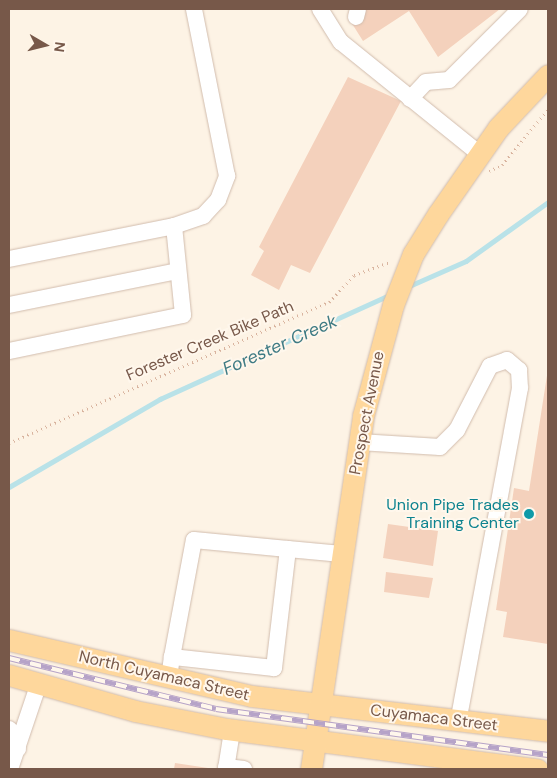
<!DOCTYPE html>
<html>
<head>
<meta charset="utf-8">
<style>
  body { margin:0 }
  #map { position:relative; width:557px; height:778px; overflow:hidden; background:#fdf3e5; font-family:"DM Sans",sans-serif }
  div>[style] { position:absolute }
  .stream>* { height:4.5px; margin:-2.25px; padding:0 2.25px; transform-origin:2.25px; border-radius:2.25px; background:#b9e2e8 }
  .building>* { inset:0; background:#f4d1bc }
  .path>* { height:2.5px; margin-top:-1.25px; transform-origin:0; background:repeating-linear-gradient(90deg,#d9b49f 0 1px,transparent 0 5px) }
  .roads { filter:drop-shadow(0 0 1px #d1bcad) drop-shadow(0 0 1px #d1bcad) }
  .minor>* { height:16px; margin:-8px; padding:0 8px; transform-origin:8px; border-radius:8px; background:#fff }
  .major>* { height:21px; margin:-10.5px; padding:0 10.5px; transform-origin:10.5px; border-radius:10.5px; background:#fed79c }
  .rail>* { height:5.5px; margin-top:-2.75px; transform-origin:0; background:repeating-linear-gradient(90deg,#fff7ec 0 11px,#b6a3c8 0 22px); box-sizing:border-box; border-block:1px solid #b6a3c8 }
  .dots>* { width:14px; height:14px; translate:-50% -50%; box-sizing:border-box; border:2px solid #fff7ec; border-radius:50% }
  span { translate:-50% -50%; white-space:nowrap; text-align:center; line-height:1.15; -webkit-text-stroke:4px #fff7ec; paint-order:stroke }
  .street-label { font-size:16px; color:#775849 }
  .culture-label { font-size:16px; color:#0d838f }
  .right { translate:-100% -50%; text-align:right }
  .water-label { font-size:18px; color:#3f7b84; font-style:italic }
  .frame { position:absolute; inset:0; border:10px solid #775849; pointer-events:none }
  .north { position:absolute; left:20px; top:20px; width:50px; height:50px; -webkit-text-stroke:4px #fff7ec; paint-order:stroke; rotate:98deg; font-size:14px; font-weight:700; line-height:20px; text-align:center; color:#775849 }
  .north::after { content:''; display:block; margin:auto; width:18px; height:22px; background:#775849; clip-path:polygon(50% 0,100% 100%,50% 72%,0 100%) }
</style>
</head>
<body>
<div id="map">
  <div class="stream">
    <div style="left:407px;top:287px;width:64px;rotate:-23.8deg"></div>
    <div style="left:466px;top:261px;width:101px;rotate:-35.7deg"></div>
    <div style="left:9px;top:487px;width:175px;rotate:-30.2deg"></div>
    <div style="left:160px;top:399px;width:252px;rotate:-24.4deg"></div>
  </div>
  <div class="building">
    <div style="clip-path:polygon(367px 9px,500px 9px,438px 57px,409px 11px,363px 41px,351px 22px)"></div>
    <div style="clip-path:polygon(348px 77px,401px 101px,310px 273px,291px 265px,279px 290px,251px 275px,264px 251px,259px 247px)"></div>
    <div style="clip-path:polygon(548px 369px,548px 644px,503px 637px,507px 612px,496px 610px,514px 488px,529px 491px)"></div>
    <div style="clip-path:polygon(388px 524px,438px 531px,433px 566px,383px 558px)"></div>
    <div style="clip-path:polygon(386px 572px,433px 578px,429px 598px,384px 592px)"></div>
    <div style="clip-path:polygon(175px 763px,208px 768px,208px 769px,174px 769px)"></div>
  </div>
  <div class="path">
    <div style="left:489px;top:171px;width:14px;rotate:-25deg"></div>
    <div style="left:502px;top:165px;width:72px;rotate:-50.6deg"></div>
    <div style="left:9px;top:443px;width:350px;rotate:-23.8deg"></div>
    <div style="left:329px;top:302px;width:37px;rotate:-47deg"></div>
    <div style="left:354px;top:275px;width:38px;rotate:-20deg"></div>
  </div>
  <div class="roads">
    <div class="minor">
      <div style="left:320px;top:9px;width:39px;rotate:58deg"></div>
      <div style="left:341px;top:42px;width:179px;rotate:38.9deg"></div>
      <div style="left:356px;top:17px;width:8px;rotate:-76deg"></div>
      <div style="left:410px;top:99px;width:23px;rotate:-47deg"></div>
      <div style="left:426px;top:82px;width:23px;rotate:-5deg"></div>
      <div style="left:449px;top:80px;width:100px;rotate:-45deg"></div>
      <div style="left:174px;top:226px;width:31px;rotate:-19deg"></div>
      <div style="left:203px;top:216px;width:22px;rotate:-47deg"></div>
      <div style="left:218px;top:200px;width:26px;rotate:-69deg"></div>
      <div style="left:227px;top:176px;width:170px;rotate:-101.2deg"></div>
      <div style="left:9px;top:259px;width:168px;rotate:-11.3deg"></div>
      <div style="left:174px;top:226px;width:89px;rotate:84.2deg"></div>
      <div style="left:183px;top:315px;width:178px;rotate:168.3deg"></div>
      <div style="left:9px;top:305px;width:172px;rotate:-11.4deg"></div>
      <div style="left:359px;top:442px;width:81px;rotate:3.5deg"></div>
      <div style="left:440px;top:447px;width:24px;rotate:-45deg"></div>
      <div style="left:457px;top:430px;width:72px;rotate:-62.7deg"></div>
      <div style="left:490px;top:366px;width:18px;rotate:-19deg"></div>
      <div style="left:507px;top:360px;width:16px;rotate:40deg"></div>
      <div style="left:519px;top:370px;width:18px;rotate:87deg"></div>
      <div style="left:520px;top:388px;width:339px;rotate:100.5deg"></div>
      <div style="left:288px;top:549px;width:54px;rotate:5.3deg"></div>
      <div style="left:169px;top:678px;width:21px;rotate:-82deg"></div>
      <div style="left:172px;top:657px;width:119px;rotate:-79.4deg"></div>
      <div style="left:194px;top:540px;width:94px;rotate:5.5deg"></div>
      <div style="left:288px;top:549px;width:120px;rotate:96.7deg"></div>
      <div style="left:274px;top:668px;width:103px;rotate:-173.8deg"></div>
      <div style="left:9px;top:729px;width:10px;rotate:45deg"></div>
      <div style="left:16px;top:736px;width:13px;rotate:81deg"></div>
      <div style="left:226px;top:767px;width:18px;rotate:6deg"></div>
      <div style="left:10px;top:769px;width:88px;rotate:-71.4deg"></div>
      <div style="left:226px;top:769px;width:39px;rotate:-81deg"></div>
    </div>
    <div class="major">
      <div style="left:9px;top:640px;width:249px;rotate:13deg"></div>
      <div style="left:252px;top:696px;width:298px;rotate:6.7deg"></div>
      <div style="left:9px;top:675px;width:131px;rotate:15.9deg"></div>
      <div style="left:135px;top:711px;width:94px;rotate:11.1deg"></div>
      <div style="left:227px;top:729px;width:313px;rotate:7.4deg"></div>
      <div style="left:311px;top:769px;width:357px;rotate:-81.6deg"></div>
      <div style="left:363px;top:416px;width:115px;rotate:-74.9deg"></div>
      <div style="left:393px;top:305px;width:55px;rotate:-68.6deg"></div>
      <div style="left:413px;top:254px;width:47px;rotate:-58deg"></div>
      <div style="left:438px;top:214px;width:105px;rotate:-55.1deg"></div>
      <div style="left:498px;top:128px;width:73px;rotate:-46.7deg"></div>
    </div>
  </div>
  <div class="rail">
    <div style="left:9px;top:658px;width:213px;rotate:13.8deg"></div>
    <div style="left:216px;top:709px;width:335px;rotate:7.9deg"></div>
  </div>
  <div class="dots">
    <div style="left:529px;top:514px;background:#0f9aa8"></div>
  </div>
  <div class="street-label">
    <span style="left:210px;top:341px;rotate:-23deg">Forester Creek Bike Path</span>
    <span style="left:367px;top:413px;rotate:-79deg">Prospect Avenue</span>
    <span style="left:164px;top:676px;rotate:13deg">North Cuyamaca Street</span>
    <span style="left:434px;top:718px;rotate:7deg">Cuyamaca Street</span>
  </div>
  <div class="culture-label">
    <span class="right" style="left:519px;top:514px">Union Pipe Trades<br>Training Center</span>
  </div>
  <div class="water-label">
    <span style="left:280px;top:345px;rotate:-24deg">Forester Creek</span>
  </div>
  <div class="frame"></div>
  <div class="north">N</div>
</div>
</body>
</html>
